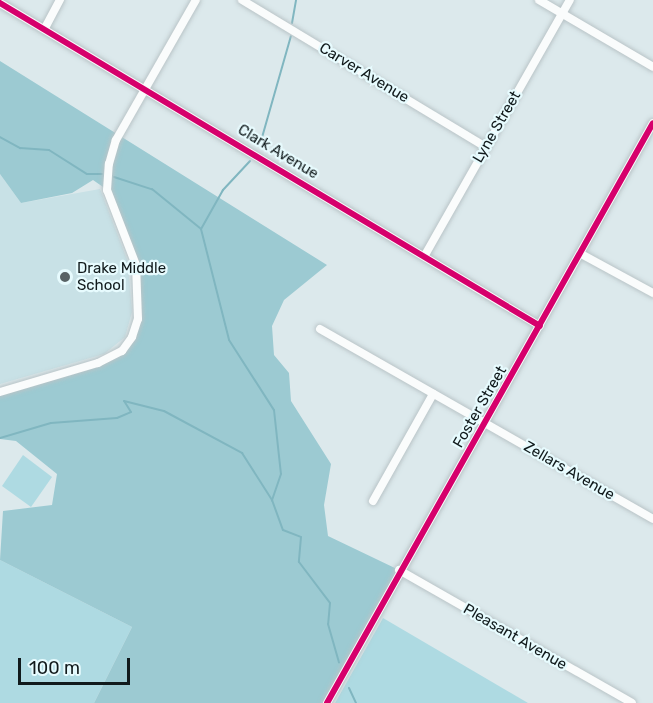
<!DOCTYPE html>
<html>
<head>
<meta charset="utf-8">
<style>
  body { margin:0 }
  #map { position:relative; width:653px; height:703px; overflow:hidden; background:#dce9ec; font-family:Rubik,sans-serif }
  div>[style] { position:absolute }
  .built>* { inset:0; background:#c8e1e6 }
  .green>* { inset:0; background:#aedae2 }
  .forest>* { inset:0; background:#9ccad2 }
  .stream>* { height:2px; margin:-1px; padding:0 1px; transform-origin:1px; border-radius:1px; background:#80b6c0 }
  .roads { filter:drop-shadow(0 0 2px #b9c4c7) drop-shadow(0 0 2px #b9c4c7) }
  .minor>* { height:8px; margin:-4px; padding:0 4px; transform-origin:4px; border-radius:4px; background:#fafcfc }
  .cycleway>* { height:6px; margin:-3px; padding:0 3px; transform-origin:3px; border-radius:3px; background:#d6006c }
  .dots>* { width:16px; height:16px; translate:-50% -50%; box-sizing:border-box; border:3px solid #e7fbfe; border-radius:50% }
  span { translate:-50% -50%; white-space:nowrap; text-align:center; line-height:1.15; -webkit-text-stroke:4.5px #e7fbfe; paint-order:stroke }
  .street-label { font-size:15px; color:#111a1c }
  .poi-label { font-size:15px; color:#111a1c }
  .left { translate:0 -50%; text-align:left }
  .scale { position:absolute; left:18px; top:658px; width:112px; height:27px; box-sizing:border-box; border:3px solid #111a1c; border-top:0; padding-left:8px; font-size:18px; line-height:21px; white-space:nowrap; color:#111a1c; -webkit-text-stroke:4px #e7fbfe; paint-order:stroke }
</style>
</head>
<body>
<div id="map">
  <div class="built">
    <div style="clip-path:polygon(0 174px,21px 203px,100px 189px,128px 262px,132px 312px,125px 337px,104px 354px,0 384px)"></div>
  </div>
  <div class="green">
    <div style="clip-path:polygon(23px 455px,52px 477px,31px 507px,2px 486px)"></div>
    <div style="clip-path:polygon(0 560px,132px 627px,94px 703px,0 703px)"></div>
    <div style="clip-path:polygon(383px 618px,528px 703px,335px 703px)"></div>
  </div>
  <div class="forest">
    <div style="clip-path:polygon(0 61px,327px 265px,284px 300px,272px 326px,274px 355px,289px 373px,291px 401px,331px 464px,324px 505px,328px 536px,399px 570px,327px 703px,94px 703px,132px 627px,0 560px,3px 511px,52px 505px,57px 474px,16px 441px,0 439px,0 392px,122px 351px,136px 328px,136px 265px,106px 189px,93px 180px,72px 193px,21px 203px,0 174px)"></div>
  </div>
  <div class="stream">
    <div style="left:292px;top:23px;width:23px;rotate:-80deg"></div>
    <div style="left:0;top:137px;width:23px;rotate:29deg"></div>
    <div style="left:20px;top:148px;width:29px;rotate:4deg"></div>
    <div style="left:49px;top:150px;width:45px;rotate:32.3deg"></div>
    <div style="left:87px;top:174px;width:15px"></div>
    <div style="left:261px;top:141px;width:109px;rotate:-74.1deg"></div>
    <div style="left:250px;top:161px;width:40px;rotate:133deg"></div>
    <div style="left:223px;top:190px;width:45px;rotate:119.4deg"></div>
    <div style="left:201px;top:229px;width:114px;rotate:75.8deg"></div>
    <div style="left:229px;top:340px;width:83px;rotate:57.3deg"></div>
    <div style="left:274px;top:410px;width:64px;rotate:83.8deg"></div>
    <div style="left:281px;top:474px;width:28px;rotate:109deg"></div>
    <div style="left:114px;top:177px;width:40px;rotate:18deg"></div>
    <div style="left:152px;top:189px;width:63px;rotate:39.2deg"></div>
    <div style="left:0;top:438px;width:53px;rotate:-16.4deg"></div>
    <div style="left:51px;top:423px;width:66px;rotate:-4.3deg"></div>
    <div style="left:117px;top:418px;width:15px;rotate:-23deg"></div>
    <div style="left:131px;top:412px;width:13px;rotate:-122deg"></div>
    <div style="left:124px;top:401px;width:41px;rotate:14deg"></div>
    <div style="left:164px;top:411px;width:89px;rotate:28.3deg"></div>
    <div style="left:242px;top:453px;width:56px;rotate:57.4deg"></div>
    <div style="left:272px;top:500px;width:32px;rotate:70deg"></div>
    <div style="left:283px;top:530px;width:19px;rotate:21deg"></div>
    <div style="left:301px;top:537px;width:25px;rotate:95deg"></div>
    <div style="left:299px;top:562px;width:51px;rotate:52.9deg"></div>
    <div style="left:330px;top:603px;width:21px;rotate:95deg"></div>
    <div style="left:328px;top:624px;width:40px;rotate:74deg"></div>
    <div style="left:349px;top:688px;width:17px;rotate:65deg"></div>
  </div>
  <div class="roads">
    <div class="minor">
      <div style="left:242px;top:0;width:285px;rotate:31.1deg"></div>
      <div style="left:539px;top:0;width:132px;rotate:30.4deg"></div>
      <div style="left:0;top:3px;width:629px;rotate:30.89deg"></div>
      <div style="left:45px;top:28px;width:32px;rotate:-62deg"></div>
      <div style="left:581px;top:254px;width:82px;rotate:28.4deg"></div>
      <div style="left:425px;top:255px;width:293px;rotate:-60.4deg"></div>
      <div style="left:320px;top:329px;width:383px;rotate:29.7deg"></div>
      <div style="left:0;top:392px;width:102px;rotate:-16.5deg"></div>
      <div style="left:98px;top:363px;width:27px;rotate:-27deg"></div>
      <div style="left:122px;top:351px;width:17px;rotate:-54deg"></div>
      <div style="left:132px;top:337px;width:19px;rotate:-72deg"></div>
      <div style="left:138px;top:319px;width:54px;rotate:-92.1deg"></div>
      <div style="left:136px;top:265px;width:80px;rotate:-111.1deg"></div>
      <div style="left:107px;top:190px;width:26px;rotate:-86deg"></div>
      <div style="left:109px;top:164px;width:25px;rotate:-74deg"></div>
      <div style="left:116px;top:140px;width:161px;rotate:-60.3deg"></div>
      <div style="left:373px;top:501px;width:123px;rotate:-60.7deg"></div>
      <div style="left:399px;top:570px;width:268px;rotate:29.7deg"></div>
      <div style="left:327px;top:703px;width:665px;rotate:-60.66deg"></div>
    </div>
  </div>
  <div class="cycleway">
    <div style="left:0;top:3px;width:629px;rotate:30.89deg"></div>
    <div style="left:327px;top:703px;width:665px;rotate:-60.66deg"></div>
  </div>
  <div class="dots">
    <div style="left:65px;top:277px;background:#586265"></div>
  </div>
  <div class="street-label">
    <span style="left:364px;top:73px;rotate:31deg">Carver Avenue</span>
    <span style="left:497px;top:127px;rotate:-60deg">Lyne Street</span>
    <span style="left:278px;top:152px;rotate:31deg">Clark Avenue</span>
    <span style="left:480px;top:407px;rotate:-60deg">Foster Street</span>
    <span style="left:569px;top:471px;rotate:30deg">Zellars Avenue</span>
    <span style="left:515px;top:637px;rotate:30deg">Pleasant Avenue</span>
  </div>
  <div class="poi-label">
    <span class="left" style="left:77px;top:277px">Drake Middle<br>School</span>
  </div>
  <div class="scale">100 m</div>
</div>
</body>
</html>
